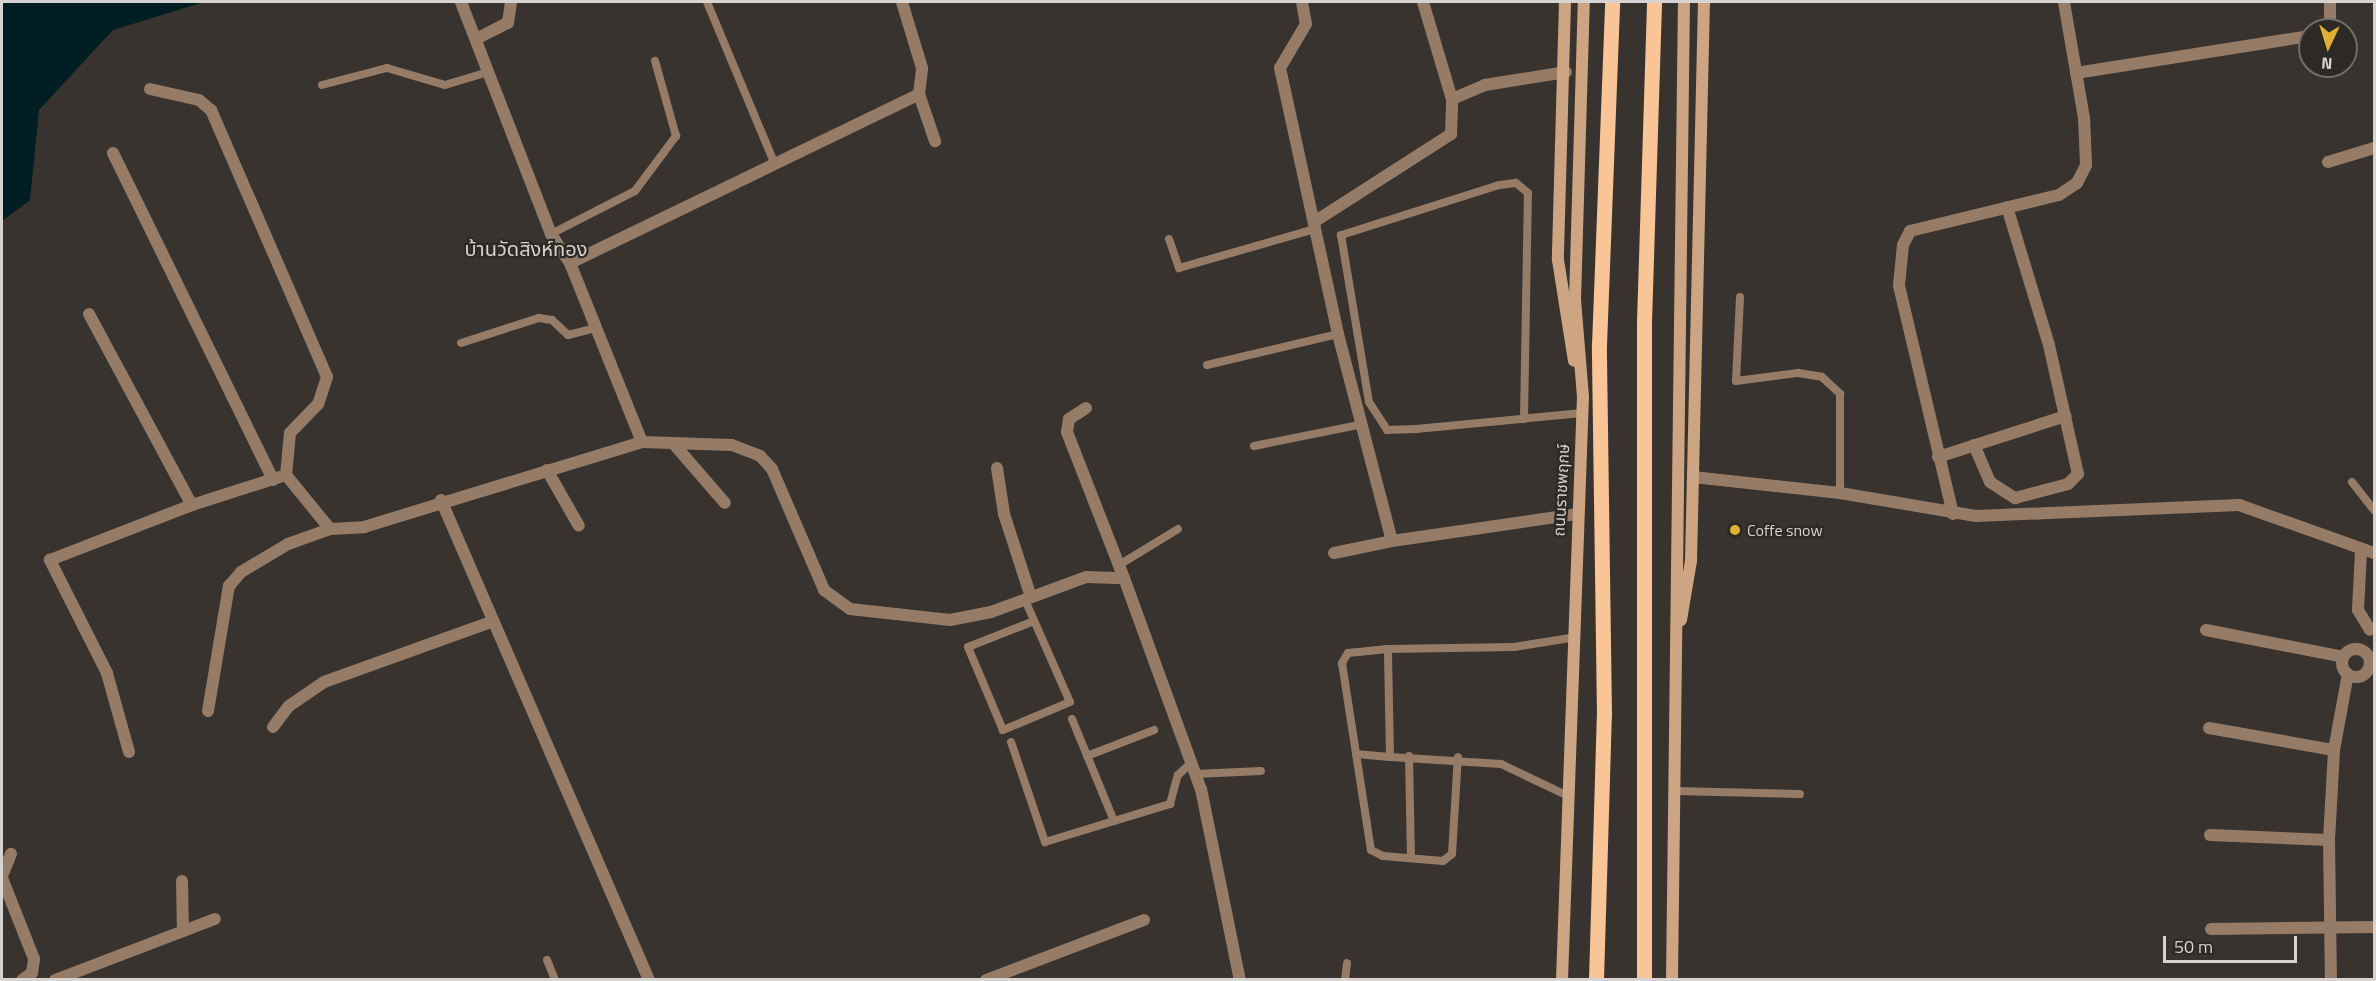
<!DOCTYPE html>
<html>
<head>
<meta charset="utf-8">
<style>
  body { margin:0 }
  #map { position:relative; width:2376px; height:981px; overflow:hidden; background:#38332f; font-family:"Titillium Web","Noto Sans Thai",sans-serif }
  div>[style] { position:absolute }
  .water>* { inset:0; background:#001e23 }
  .lane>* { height:8px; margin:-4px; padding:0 4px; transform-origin:4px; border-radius:4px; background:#967c67 }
  .street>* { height:12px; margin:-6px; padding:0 6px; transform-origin:6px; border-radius:6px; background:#967c67 }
  .street>.ring { margin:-6px; padding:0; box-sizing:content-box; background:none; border:12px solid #967c67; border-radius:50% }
  .secondary>* { height:12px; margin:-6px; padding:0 6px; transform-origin:6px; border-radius:6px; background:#cea582 }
  .primary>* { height:15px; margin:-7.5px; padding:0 7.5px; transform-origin:7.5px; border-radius:7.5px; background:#f9c496 }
  .dots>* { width:16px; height:16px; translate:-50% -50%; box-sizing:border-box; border:3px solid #2d2925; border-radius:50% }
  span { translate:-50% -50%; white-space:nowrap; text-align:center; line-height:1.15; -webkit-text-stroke:4.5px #2d2925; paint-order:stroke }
  .street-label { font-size:16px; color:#d6d3d0 }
  .poi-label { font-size:16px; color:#d6d3d0 }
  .left { translate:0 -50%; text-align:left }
  .quarter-label { font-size:20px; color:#d8d2cd }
  .frame { position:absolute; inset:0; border:3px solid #d6d3d0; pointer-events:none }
  .north { position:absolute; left:2298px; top:18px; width:60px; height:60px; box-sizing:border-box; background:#2d2925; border:2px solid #716d69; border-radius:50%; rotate:184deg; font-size:16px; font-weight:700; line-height:24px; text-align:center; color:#d6d3d0 }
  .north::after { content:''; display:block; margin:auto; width:21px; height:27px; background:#dfb034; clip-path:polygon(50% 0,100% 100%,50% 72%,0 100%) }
  .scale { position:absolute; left:2163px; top:936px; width:134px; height:27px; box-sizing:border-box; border:3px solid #d6d3d0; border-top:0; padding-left:8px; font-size:18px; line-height:21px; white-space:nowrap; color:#d6d3d0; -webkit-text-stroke:4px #2d2925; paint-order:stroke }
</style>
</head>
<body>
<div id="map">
  <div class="water">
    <div style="clip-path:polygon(2px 2px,204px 2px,113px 30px,39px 110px,30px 200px,2px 221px)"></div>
  </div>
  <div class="lane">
    <div style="left:707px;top:2px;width:173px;rotate:67.3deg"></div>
    <div style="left:322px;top:85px;width:67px;rotate:-14.7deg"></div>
    <div style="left:387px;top:68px;width:60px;rotate:16.3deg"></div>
    <div style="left:445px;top:85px;width:45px;rotate:-16.8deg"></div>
    <div style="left:551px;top:234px;width:94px;rotate:-27.1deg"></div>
    <div style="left:635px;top:191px;width:69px;rotate:-53.3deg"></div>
    <div style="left:676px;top:136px;width:78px;rotate:-105.6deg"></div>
    <div style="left:1169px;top:239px;width:31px;rotate:71deg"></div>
    <div style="left:1179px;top:268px;width:141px;rotate:-16deg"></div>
    <div style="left:1740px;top:297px;width:84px;rotate:92.7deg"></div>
    <div style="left:1736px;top:381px;width:63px;rotate:-7.4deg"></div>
    <div style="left:1798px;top:373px;width:24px;rotate:9deg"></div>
    <div style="left:1822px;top:377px;width:25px;rotate:43deg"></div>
    <div style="left:1840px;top:394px;width:99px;rotate:90deg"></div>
    <div style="left:461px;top:343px;width:82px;rotate:-17.8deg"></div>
    <div style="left:539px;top:318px;width:13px;rotate:9deg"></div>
    <div style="left:552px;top:320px;width:22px;rotate:43deg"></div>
    <div style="left:568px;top:335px;width:29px;rotate:-14deg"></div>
    <div style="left:1207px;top:365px;width:135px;rotate:-13.3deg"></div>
    <div style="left:1524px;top:419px;width:226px;rotate:-89deg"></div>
    <div style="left:1528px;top:193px;width:16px;rotate:-140deg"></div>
    <div style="left:1516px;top:183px;width:17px;rotate:173deg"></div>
    <div style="left:1499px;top:185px;width:166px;rotate:162.4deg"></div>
    <div style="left:1341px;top:235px;width:169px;rotate:80.5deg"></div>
    <div style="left:1369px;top:402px;width:33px;rotate:57deg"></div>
    <div style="left:1387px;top:430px;width:29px;rotate:-2deg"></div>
    <div style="left:1416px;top:429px;width:167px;rotate:-5.5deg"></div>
    <div style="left:1254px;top:446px;width:111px;rotate:-11.4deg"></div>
    <div style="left:2352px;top:482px;width:36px;rotate:52deg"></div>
    <div style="left:1119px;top:565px;width:69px;rotate:-31.4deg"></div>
    <div style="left:1025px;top:600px;width:111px;rotate:66.2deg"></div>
    <div style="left:1070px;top:702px;width:73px;rotate:157.3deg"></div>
    <div style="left:1003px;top:730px;width:90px;rotate:-112.9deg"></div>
    <div style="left:968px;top:647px;width:71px;rotate:-21.5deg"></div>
    <div style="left:1388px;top:649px;width:40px;rotate:174.3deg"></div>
    <div style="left:1348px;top:653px;width:12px;rotate:121deg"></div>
    <div style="left:1342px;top:663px;width:189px;rotate:81.2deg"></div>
    <div style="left:1371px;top:850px;width:13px;rotate:27deg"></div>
    <div style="left:1383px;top:856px;width:60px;rotate:4.8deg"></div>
    <div style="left:1443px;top:861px;width:11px;rotate:-38deg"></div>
    <div style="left:1452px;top:854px;width:97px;rotate:-86.5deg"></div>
    <div style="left:1072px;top:719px;width:110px;rotate:67.6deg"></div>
    <div style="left:1011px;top:742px;width:106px;rotate:71.2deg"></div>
    <div style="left:1045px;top:842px;width:131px;rotate:-16.9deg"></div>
    <div style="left:1170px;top:804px;width:30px;rotate:-75deg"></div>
    <div style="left:1178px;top:775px;width:18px;rotate:-43deg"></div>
    <div style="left:1356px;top:754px;width:34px;rotate:5deg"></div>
    <div style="left:1087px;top:756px;width:72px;rotate:-21.2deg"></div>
    <div style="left:1409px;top:756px;width:102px;rotate:88.9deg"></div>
    <div style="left:1195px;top:774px;width:66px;rotate:-2.6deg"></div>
    <div style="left:1675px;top:791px;width:125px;rotate:1.4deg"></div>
    <div style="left:1566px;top:795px;width:72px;rotate:-154.5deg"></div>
    <div style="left:1501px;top:764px;width:111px;rotate:-176.4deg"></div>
    <div style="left:1390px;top:757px;width:108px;rotate:-91.1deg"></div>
    <div style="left:1388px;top:649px;width:126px;rotate:-0.9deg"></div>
    <div style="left:1514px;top:647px;width:57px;rotate:-9.1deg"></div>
    <div style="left:547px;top:960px;width:22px;rotate:68deg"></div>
    <div style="left:1345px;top:980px;width:17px;rotate:-83deg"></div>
  </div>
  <div class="street">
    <div style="left:461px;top:2px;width:249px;rotate:68.8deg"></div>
    <div style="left:551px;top:234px;width:35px;rotate:57deg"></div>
    <div style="left:570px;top:263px;width:193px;rotate:68.1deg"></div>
    <div style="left:1302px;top:2px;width:22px;rotate:80deg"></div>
    <div style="left:1306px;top:24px;width:51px;rotate:120.6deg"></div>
    <div style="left:1280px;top:68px;width:272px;rotate:77.7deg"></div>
    <div style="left:1338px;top:334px;width:214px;rotate:75.4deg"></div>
    <div style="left:1392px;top:541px;width:188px;rotate:-8.3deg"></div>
    <div style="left:1423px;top:2px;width:101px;rotate:73.4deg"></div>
    <div style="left:2330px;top:2px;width:28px;rotate:90deg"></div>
    <div style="left:476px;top:39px;width:36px;rotate:-27deg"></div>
    <div style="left:508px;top:23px;width:21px;rotate:-82deg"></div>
    <div style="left:2076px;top:73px;width:237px;rotate:-9deg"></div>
    <div style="left:150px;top:89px;width:50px;rotate:12.7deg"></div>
    <div style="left:199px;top:100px;width:16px;rotate:40deg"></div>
    <div style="left:211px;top:110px;width:291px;rotate:66.5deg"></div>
    <div style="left:327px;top:377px;width:28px;rotate:108deg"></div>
    <div style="left:318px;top:404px;width:40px;rotate:134deg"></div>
    <div style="left:290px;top:433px;width:42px;rotate:95.4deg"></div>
    <div style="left:286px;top:475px;width:70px;rotate:50.8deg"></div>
    <div style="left:919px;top:94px;width:50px;rotate:71.2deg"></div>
    <div style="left:113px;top:153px;width:364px;rotate:63.9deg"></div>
    <div style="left:2328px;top:162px;width:48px;rotate:-16.9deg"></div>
    <div style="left:1314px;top:222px;width:163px;rotate:-32.7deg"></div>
    <div style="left:1451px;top:134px;width:35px;rotate:-88deg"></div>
    <div style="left:1452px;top:99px;width:36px;rotate:-23deg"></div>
    <div style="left:1485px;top:85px;width:82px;rotate:-9.1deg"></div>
    <div style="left:570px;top:263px;width:388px;rotate:-25.8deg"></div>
    <div style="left:919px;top:94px;width:26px;rotate:-83deg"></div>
    <div style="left:922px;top:68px;width:69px;rotate:-106.9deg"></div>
    <div style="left:89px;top:314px;width:217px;rotate:61.7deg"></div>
    <div style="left:192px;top:505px;width:92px;rotate:-17.7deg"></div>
    <div style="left:1086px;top:408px;width:20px;rotate:147deg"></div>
    <div style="left:1069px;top:419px;width:13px;rotate:99deg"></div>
    <div style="left:1067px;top:432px;width:157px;rotate:68.7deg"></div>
    <div style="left:673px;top:443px;width:79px;rotate:49.1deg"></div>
    <div style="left:1974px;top:445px;width:40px;rotate:66.6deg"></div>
    <div style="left:1990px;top:482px;width:30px;rotate:33deg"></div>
    <div style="left:2015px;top:498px;width:55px;rotate:-14.8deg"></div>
    <div style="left:2068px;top:484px;width:14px;rotate:-45deg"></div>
    <div style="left:2078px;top:474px;width:132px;rotate:-102.7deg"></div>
    <div style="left:2049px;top:345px;width:144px;rotate:-106.9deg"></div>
    <div style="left:1938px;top:457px;width:134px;rotate:-17.8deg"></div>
    <div style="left:997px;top:468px;width:47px;rotate:81.3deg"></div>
    <div style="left:1004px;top:514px;width:87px;rotate:72deg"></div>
    <div style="left:547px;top:470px;width:64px;rotate:60.3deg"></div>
    <div style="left:1693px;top:477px;width:148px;rotate:6.2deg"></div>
    <div style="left:1840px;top:493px;width:138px;rotate:9.6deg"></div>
    <div style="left:1976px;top:516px;width:263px;rotate:-2.4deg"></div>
    <div style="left:2239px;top:505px;width:143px;rotate:19.6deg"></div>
    <div style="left:441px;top:500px;width:523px;rotate:66.57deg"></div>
    <div style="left:1953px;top:514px;width:235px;rotate:-103.3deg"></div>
    <div style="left:1899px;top:285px;width:40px;rotate:-84.3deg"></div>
    <div style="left:1903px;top:245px;width:16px;rotate:-63deg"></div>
    <div style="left:1910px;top:231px;width:153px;rotate:-13.6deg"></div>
    <div style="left:2059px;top:195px;width:22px;rotate:-34deg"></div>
    <div style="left:2077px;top:183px;width:20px;rotate:-63deg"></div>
    <div style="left:2086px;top:165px;width:47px;rotate:-92.4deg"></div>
    <div style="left:2084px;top:118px;width:118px;rotate:-99.8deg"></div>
    <div style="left:2361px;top:552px;width:58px;rotate:93deg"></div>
    <div style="left:2358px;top:610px;width:23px;rotate:59deg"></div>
    <div style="left:1334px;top:553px;width:59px;rotate:-11.7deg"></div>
    <div style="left:2206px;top:630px;width:140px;rotate:11.1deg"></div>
    <div class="ring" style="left:2342px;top:649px;width:16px;height:16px"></div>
    <div style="left:208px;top:711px;width:127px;rotate:-80.5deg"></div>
    <div style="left:229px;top:586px;width:18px;rotate:-49deg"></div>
    <div style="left:241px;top:572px;width:55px;rotate:-30.8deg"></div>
    <div style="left:288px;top:544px;width:45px;rotate:-19.7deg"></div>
    <div style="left:330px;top:529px;width:34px;rotate:-3deg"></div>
    <div style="left:364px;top:527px;width:291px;rotate:-17deg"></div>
    <div style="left:642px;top:442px;width:90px;rotate:1.9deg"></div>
    <div style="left:732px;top:445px;width:30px;rotate:21deg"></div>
    <div style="left:760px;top:456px;width:18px;rotate:47deg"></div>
    <div style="left:772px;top:469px;width:132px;rotate:66.7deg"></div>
    <div style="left:824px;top:590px;width:32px;rotate:36deg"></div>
    <div style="left:850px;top:609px;width:101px;rotate:6.3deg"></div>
    <div style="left:950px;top:620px;width:42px;rotate:-11deg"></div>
    <div style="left:991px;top:612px;width:101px;rotate:-20.2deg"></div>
    <div style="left:1086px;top:577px;width:38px;rotate:2deg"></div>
    <div style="left:1124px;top:578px;width:225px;rotate:70deg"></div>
    <div style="left:1201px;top:789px;width:195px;rotate:78.5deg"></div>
    <div style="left:273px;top:727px;width:26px;rotate:-53deg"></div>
    <div style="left:289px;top:706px;width:42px;rotate:-34.4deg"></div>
    <div style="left:324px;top:682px;width:180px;rotate:-19.8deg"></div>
    <div style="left:2209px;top:728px;width:127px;rotate:10deg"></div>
    <div style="left:129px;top:752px;width:82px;rotate:-105.6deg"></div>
    <div style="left:107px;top:673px;width:127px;rotate:-116.8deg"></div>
    <div style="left:50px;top:560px;width:152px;rotate:-21.2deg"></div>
    <div style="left:2210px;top:835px;width:119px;rotate:2.4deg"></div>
    <div style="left:2329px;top:840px;width:90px;rotate:-86.8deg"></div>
    <div style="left:2334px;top:750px;width:77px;rotate:-79.6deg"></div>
    <div style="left:2329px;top:840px;width:140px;rotate:89.2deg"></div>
    <div style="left:2px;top:876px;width:24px;rotate:-68deg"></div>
    <div style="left:2px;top:878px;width:87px;rotate:68.4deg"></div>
    <div style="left:34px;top:959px;width:14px;rotate:98deg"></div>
    <div style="left:32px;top:973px;width:12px;rotate:145deg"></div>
    <div style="left:182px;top:881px;width:50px;rotate:88.9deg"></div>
    <div style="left:2211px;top:929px;width:163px;rotate:-0.7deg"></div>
    <div style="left:55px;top:980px;width:171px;rotate:-20.9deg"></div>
    <div style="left:986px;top:980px;width:169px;rotate:-20.8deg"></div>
  </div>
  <div class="secondary">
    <div style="left:1565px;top:2px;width:258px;rotate:91.6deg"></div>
    <div style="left:1558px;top:260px;width:102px;rotate:81deg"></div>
    <div style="left:1681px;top:620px;width:60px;rotate:-80.4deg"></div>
    <div style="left:1691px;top:561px;width:559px;rotate:-88.67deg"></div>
    <div style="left:1562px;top:980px;width:583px;rotate:-87.94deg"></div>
    <div style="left:1583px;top:397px;width:98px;rotate:-94.7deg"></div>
    <div style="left:1575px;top:299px;width:297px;rotate:-88.3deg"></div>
    <div style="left:1672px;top:980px;width:978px;rotate:-89.3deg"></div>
  </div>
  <div class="primary">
    <div style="left:1596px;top:980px;width:265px;rotate:-88.3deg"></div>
    <div style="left:1604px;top:715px;width:370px;rotate:-90.8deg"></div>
    <div style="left:1599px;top:345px;width:343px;rotate:-87.8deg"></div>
    <div style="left:1644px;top:980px;width:658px;rotate:-90deg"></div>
    <div style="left:1644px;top:322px;width:320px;rotate:-88.2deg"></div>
  </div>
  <div class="dots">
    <div style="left:1735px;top:530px;background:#dfb034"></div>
  </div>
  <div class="street-label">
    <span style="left:1561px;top:490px;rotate:-87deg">ถนนราชพฤกษ์</span>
  </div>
  <div class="poi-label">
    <span class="left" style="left:1747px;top:530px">Coffe snow</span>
  </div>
  <div class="quarter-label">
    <span style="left:526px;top:248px">บ้านวัดสิงห์ทอง</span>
  </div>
  <div class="frame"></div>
  <div class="north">N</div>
  <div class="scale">50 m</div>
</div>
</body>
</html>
